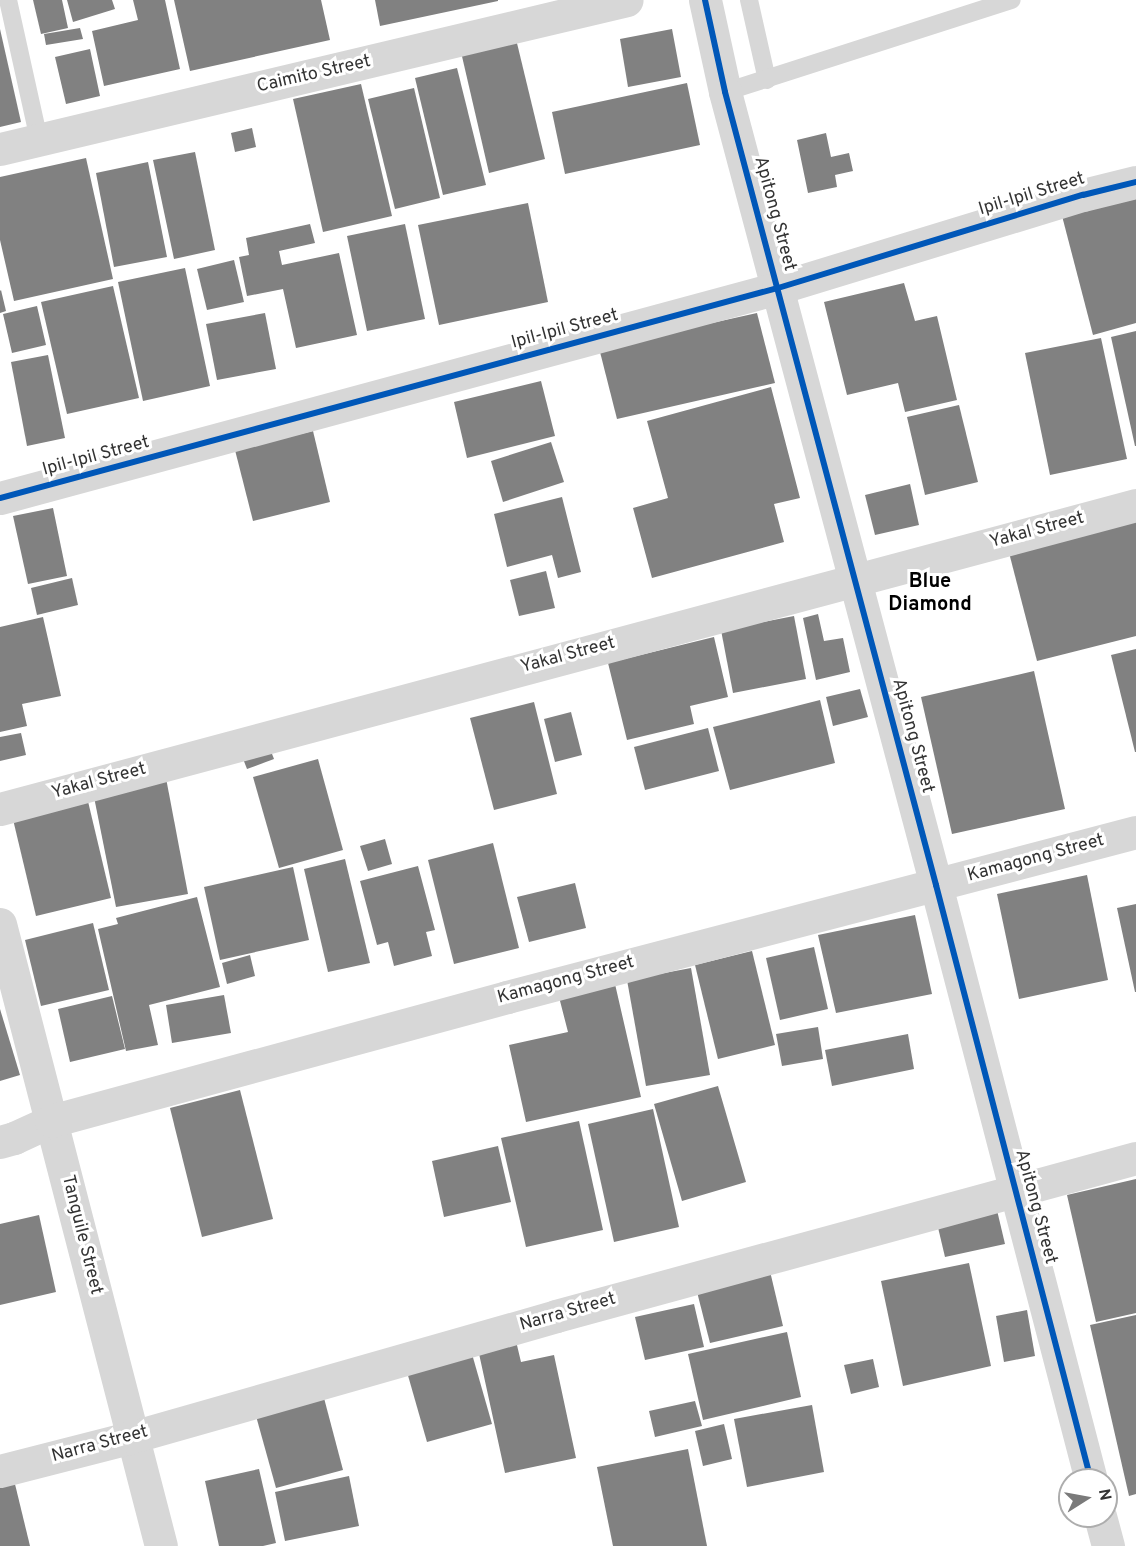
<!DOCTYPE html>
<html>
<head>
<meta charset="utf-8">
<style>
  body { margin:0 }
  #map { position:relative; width:1136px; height:1546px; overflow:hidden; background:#fff; font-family:Overpass,sans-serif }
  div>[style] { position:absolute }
  .building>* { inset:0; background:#818181 }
  .service>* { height:18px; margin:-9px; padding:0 9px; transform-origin:9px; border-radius:9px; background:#d7d7d7 }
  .minor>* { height:33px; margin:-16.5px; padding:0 16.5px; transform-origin:16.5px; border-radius:16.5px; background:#d7d7d7 }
  .cycleway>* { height:6px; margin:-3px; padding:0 3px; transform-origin:3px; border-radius:3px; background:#0057b8 }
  span { translate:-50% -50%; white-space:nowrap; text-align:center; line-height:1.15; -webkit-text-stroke:6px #fff; paint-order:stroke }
  .street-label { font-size:18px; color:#333 }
  .neighbourhood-label { font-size:20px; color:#000; font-weight:700 }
  .north { position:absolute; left:1058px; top:1468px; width:60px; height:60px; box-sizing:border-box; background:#fff; border:2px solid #adadad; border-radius:50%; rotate:79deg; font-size:16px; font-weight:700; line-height:24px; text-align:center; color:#333 }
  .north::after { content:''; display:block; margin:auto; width:21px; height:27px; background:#7a7a7a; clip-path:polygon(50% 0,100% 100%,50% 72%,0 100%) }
</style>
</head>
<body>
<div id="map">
  <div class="building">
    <div style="clip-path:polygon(33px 0,62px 0,68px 28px,41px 34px)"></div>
    <div style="clip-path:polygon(67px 0,112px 0,115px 9px,73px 22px)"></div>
    <div style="clip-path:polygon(133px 0,165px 0,180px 69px,104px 86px,92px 31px,138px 20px)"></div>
    <div style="clip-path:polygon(174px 0,321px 0,330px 40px,190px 71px)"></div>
    <div style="clip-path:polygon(375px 0,498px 0,498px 1px,380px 26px)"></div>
    <div style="clip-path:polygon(80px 28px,83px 39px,46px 45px,44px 34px)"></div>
    <div style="clip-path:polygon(0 29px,21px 122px,0 127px)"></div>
    <div style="clip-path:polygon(672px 29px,681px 77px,628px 87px,620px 39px)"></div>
    <div style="clip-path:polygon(516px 39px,545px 159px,489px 173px,461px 52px)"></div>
    <div style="clip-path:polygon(90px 49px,100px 96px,66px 104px,55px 57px)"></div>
    <div style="clip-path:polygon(457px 68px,486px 185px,443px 195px,415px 78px)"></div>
    <div style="clip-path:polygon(687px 83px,700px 145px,565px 174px,552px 112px)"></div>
    <div style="clip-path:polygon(361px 84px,392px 216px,323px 232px,293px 99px)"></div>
    <div style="clip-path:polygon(414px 88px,440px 198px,395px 209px,368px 99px)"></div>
    <div style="clip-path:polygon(252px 128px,256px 147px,235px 152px,231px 133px)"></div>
    <div style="clip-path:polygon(826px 133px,831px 157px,849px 153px,853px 171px,835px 175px,837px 187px,808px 193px,797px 140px)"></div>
    <div style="clip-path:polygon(195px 152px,215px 250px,174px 259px,153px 160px)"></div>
    <div style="clip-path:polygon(86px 158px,113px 279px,14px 301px,0 240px,0 177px)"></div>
    <div style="clip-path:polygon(148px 162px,167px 257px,114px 267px,96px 173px)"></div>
    <div style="clip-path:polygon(1136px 192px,1136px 323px,1093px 335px,1061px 212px)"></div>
    <div style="clip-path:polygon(528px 203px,548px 302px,439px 325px,418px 225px)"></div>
    <div style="clip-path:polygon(310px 224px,315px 243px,279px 251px,282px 265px,339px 253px,357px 335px,296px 348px,283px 289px,247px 296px,239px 257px,249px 255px,246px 238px)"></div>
    <div style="clip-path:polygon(405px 224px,425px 319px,367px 331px,347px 236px)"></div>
    <div style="clip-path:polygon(234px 260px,244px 302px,207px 310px,197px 269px)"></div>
    <div style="clip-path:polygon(185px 268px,210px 386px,143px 401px,118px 282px)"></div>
    <div style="clip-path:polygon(904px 283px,915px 321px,937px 316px,957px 400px,905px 412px,898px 383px,847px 395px,824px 302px)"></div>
    <div style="clip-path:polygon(113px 286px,139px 398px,67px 414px,41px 302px)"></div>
    <div style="clip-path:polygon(1px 290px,6px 311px,0 313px,0 291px)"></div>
    <div style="clip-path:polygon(37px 306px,46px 345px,12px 353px,3px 314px)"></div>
    <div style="clip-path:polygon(265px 313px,276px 369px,217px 380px,206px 324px)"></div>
    <div style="clip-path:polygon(757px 313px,775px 383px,617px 419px,599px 348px)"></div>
    <div style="clip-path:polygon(1136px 331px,1136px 446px,1135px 446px,1111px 337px)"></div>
    <div style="clip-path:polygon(1101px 338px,1127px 459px,1050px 475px,1025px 353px)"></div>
    <div style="clip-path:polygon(48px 355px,65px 438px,27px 446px,11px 362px)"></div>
    <div style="clip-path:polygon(541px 381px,555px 436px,467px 458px,454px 402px)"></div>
    <div style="clip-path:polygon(771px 387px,800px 498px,774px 504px,784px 542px,652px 578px,633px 508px,668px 498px,647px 421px)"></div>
    <div style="clip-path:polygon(959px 405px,978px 482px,925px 495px,907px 417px)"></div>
    <div style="clip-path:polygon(313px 431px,330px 502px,253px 521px,235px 450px)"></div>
    <div style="clip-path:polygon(551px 442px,564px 482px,503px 502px,491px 461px)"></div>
    <div style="clip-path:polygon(910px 484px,919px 525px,875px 535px,865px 495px)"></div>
    <div style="clip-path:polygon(562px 497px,581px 572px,558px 578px,552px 555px,507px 567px,494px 514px)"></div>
    <div style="clip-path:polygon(53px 508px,67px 576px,28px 584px,13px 516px)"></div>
    <div style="clip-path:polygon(1136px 508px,1136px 636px,1037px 661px,1006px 541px)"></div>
    <div style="clip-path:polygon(546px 571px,555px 608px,519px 616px,510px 580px)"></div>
    <div style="clip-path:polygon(72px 578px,78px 605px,37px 615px,31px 588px)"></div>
    <div style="clip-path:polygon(818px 614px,824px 641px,843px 638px,850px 672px,816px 680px,803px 618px)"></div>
    <div style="clip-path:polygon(794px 616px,806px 679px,733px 693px,721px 630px)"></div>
    <div style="clip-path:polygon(43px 617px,61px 696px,22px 704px,27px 726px,0 732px,0 627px)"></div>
    <div style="clip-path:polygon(714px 637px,728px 697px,690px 706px,694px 724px,627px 740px,608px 663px)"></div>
    <div style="clip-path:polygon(1136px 649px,1136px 752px,1135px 752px,1111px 655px)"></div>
    <div style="clip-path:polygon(1034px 671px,1065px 809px,952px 834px,921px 697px)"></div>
    <div style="clip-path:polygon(860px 689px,868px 717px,833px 726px,826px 697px)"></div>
    <div style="clip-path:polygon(820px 700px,835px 763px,730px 790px,713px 727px)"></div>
    <div style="clip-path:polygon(534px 702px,557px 794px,494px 810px,470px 718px)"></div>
    <div style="clip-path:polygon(571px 712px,582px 755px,555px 762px,544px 719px)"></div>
    <div style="clip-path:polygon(708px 728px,719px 771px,645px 790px,634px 747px)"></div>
    <div style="clip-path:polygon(21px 733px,26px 755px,0 761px,0 737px)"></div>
    <div style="clip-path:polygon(267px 741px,274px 759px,247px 769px,240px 751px)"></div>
    <div style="clip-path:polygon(318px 759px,343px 850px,279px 868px,253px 777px)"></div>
    <div style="clip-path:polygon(166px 778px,188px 894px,116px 907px,93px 792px)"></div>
    <div style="clip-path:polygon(86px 793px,111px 898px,36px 916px,11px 811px)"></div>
    <div style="clip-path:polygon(385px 839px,392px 864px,368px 871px,360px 846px)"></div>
    <div style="clip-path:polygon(493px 843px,519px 948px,454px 964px,428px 860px)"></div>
    <div style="clip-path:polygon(345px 859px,370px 963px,328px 972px,304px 869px)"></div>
    <div style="clip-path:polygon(418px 866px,435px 930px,426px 932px,432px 956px,394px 966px,388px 942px,377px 945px,360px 881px)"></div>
    <div style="clip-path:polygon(293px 867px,309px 940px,220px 960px,204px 887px)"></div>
    <div style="clip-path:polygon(1087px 875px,1108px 980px,1019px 999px,997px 894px)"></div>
    <div style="clip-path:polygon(575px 883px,586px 928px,529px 942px,517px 897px)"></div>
    <div style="clip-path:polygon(197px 897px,220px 987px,149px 1005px,158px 1045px,126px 1051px,98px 929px,118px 924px,116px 918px)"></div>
    <div style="clip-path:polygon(1136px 904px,1136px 992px,1135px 992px,1117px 908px)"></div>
    <div style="clip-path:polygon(915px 915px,932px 994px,836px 1013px,818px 935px)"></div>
    <div style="clip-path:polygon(93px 923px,109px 990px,41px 1006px,25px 940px)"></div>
    <div style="clip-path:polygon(814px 947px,828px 1009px,780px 1020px,766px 958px)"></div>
    <div style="clip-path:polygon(752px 951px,775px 1045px,718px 1059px,695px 965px)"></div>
    <div style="clip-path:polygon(250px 955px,255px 976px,227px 984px,222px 963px)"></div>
    <div style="clip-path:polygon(691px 968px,710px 1075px,646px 1086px,627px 980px)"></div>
    <div style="clip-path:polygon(615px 984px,641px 1097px,526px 1122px,509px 1045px,568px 1032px,559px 997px)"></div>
    <div style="clip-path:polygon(224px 995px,231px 1033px,172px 1043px,166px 1005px)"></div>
    <div style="clip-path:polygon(112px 996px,125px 1049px,70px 1062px,58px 1009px)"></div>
    <div style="clip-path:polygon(0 1009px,20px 1075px,0 1081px)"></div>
    <div style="clip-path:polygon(818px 1027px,823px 1059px,782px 1066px,776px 1034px)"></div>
    <div style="clip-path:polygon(908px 1034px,914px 1069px,832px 1086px,825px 1050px)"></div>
    <div style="clip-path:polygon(718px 1086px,746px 1182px,682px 1201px,654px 1104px)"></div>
    <div style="clip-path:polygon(240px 1090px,273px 1219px,202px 1237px,170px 1108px)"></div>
    <div style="clip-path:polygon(653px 1109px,679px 1227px,614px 1242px,588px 1124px)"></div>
    <div style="clip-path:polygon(579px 1121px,603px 1230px,526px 1247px,501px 1138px)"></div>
    <div style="clip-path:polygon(498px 1146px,511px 1202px,444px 1217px,432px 1161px)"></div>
    <div style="clip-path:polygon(1136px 1179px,1136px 1313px,1096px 1322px,1067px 1195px)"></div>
    <div style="clip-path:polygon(996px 1206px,1005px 1244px,945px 1257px,936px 1219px)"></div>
    <div style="clip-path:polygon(39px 1215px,56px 1292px,0 1305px,0 1224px)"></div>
    <div style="clip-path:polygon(969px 1263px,991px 1366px,903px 1386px,881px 1281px)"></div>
    <div style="clip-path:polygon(769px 1267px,783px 1326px,710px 1343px,695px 1284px)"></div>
    <div style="clip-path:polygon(694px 1304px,704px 1347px,645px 1360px,635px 1317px)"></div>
    <div style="clip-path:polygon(1027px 1310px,1035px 1356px,1004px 1362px,996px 1316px)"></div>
    <div style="clip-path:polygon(1136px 1315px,1136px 1494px,1129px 1496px,1090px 1325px)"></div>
    <div style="clip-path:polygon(787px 1332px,801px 1397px,703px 1420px,688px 1354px)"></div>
    <div style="clip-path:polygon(516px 1341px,521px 1362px,554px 1355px,576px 1458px,505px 1473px,478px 1349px)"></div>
    <div style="clip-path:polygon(472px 1354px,492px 1424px,427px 1442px,407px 1372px)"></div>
    <div style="clip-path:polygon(873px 1359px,879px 1387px,851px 1394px,844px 1365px)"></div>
    <div style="clip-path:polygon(324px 1398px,343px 1470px,276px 1488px,256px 1416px)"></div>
    <div style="clip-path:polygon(695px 1401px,702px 1426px,655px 1437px,649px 1411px)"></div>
    <div style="clip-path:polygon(812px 1405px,824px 1472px,747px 1487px,734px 1419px)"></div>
    <div style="clip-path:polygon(724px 1424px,732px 1459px,703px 1466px,695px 1431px)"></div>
    <div style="clip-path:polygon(688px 1449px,707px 1546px,613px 1546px,597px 1467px)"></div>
    <div style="clip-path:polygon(259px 1469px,276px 1543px,263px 1546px,219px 1546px,205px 1481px)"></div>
    <div style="clip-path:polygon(349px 1476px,359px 1526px,285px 1541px,275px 1492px)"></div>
    <div style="clip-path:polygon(14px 1480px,30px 1546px,0 1546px,0 1483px)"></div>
  </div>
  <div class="service">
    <div style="left:8px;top:0;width:143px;rotate:77.5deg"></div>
    <div style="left:749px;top:0;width:82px;rotate:77.3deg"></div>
    <div style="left:725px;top:92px;width:301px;rotate:-17.8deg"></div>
  </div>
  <div class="minor">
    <div style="left:705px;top:0;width:94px;rotate:77.7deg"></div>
    <div style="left:725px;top:92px;width:821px;rotate:75.1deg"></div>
    <div style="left:936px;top:885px;width:615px;rotate:75.4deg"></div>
    <div style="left:0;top:149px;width:644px;rotate:-13.37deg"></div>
    <div style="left:0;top:498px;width:806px;rotate:-15.11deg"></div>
    <div style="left:778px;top:288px;width:319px;rotate:-17deg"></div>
    <div style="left:1083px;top:195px;width:55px;rotate:-13.8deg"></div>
    <div style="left:0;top:809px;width:1176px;rotate:-14.98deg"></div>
    <div style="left:0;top:924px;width:642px;rotate:75.49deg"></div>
    <div style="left:0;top:1142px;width:15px;rotate:-16deg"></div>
    <div style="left:14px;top:1138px;width:41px;rotate:-24.7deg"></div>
    <div style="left:51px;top:1121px;width:473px;rotate:-15.2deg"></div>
    <div style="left:507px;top:997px;width:650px;rotate:-14.7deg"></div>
    <div style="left:0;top:1471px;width:136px;rotate:-14.4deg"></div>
    <div style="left:132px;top:1437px;width:441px;rotate:-15.9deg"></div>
    <div style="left:556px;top:1316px;width:601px;rotate:-15.24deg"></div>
    <div style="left:1100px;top:1516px;width:31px;rotate:75deg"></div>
  </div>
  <div class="cycleway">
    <div style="left:705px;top:0;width:94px;rotate:77.7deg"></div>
    <div style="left:725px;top:92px;width:821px;rotate:75.1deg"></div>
    <div style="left:936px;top:885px;width:615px;rotate:75.4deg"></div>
    <div style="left:0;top:498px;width:806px;rotate:-15.11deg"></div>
    <div style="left:778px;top:288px;width:319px;rotate:-17deg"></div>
    <div style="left:1083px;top:195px;width:55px;rotate:-13.8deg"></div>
  </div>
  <div class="street-label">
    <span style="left:314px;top:75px;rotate:-13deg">Caimito Street</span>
    <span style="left:1032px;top:195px;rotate:-17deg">Ipil-Ipil Street</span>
    <span style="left:774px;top:214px;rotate:75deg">Apitong Street</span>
    <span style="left:565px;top:330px;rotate:-15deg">Ipil-Ipil Street</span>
    <span style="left:96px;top:457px;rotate:-15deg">Ipil-Ipil Street</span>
    <span style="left:1037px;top:531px;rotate:-15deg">Yakal Street</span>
    <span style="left:568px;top:656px;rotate:-15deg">Yakal Street</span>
    <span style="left:912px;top:736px;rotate:75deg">Apitong Street</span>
    <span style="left:99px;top:782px;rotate:-15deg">Yakal Street</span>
    <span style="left:1036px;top:859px;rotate:-15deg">Kamagong Street</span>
    <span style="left:566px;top:981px;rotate:-15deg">Kamagong Street</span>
    <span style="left:1035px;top:1207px;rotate:75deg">Apitong Street</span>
    <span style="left:81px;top:1235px;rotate:76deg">Tanguile Street</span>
    <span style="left:568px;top:1313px;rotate:-16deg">Narra Street</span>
    <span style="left:100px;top:1445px;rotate:-15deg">Narra Street</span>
  </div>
  <div class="neighbourhood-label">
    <span style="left:930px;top:594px">Blue<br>Diamond</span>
  </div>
  <div class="north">N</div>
</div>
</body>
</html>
